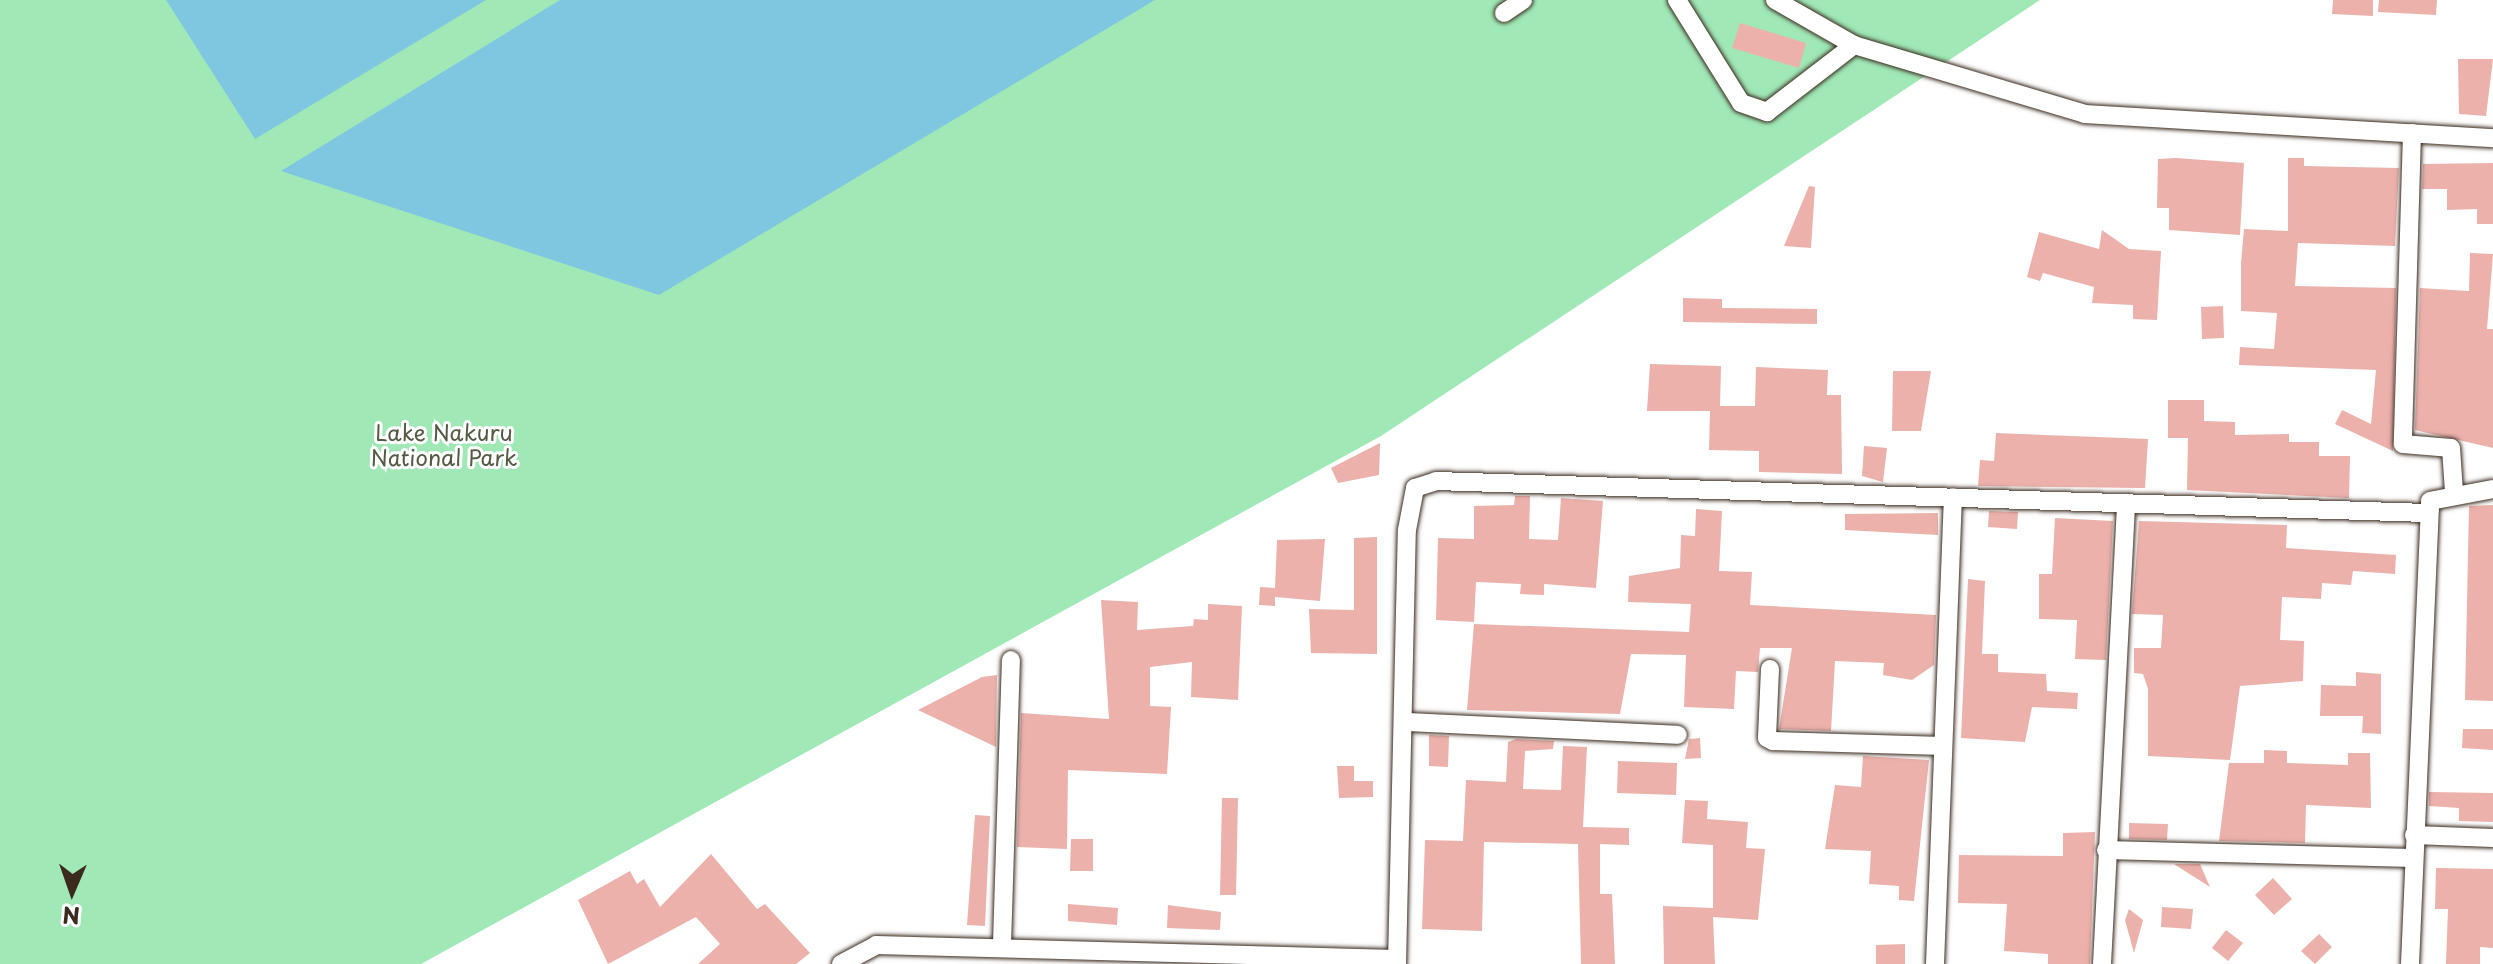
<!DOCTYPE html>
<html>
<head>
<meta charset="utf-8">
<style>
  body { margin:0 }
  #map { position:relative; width:2493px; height:964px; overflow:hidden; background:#fff; font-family:"Playpen Sans",sans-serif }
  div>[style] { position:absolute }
  .green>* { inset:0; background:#a0e9b7 }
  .water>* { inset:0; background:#7fc7e0 }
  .building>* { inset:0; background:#ecb1ab }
  .roads { filter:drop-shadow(0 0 2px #3b2a1e) drop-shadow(0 0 2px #3b2a1e) }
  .minor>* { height:18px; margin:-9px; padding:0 9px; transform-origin:9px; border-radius:9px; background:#fff }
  span { translate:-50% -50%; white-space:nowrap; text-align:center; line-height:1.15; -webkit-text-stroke:6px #fff; paint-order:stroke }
  .park-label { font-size:22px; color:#545a44 }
  .north { position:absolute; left:32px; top:852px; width:80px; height:80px; -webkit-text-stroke:6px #fff; paint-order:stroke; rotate:182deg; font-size:22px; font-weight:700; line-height:32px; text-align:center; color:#3b2a1e }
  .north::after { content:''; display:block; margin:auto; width:28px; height:36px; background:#3b2a1e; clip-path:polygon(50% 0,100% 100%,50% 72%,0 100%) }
</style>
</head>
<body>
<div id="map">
  <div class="green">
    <div style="clip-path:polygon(0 0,2040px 0,1381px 436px,421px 964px,0 964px)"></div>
  </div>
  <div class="water">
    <div style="clip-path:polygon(166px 0,486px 0,255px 139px)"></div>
    <div style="clip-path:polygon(560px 0,1155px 0,659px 295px,281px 171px)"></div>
  </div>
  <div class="building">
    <div style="clip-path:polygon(2333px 0,2373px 0,2373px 16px,2332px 14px)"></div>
    <div style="clip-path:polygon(2379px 0,2437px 0,2436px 15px,2378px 12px)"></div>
    <div style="clip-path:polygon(1740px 23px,1806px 43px,1799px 68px,1732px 48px)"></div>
    <div style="clip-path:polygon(2458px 59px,2493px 59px,2486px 116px,2459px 114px)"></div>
    <div style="clip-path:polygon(2176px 158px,2244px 163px,2240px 235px,2169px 230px,2169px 208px,2157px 208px,2158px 159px)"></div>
    <div style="clip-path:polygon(2288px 158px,2304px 158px,2304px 166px,2399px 168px,2395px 246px,2298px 243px,2295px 286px,2396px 288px,2393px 451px,2335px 424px,2342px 410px,2371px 424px,2376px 370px,2239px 365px,2240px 347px,2274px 349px,2277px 313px,2241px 311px,2241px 263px,2244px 229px,2288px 231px)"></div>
    <div style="clip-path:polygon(2493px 163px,2493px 224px,2477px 224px,2477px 209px,2447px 210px,2447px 189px,2422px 189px,2423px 164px)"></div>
    <div style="clip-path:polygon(1809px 186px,1815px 187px,1811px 248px,1784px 246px)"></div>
    <div style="clip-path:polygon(2102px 230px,2129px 249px,2161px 251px,2157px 320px,2133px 319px,2133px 305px,2092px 303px,2094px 287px,2043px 273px,2040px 281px,2027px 277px,2039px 232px,2099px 249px)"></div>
    <div style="clip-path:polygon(2470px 253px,2493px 254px,2487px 329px,2493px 329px,2493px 448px,2415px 430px,2420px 288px,2469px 291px)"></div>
    <div style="clip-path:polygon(1683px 298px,1722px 299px,1722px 308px,1817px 309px,1817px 324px,1683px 322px)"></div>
    <div style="clip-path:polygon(2223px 306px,2224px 338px,2202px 339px,2201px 307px)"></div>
    <div style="clip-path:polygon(1650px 364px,1721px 366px,1720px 406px,1755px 406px,1756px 367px,1828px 370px,1827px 395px,1841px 395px,1842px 474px,1759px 472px,1759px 451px,1709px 450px,1710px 411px,1647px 411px)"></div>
    <div style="clip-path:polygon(1893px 371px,1931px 371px,1921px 431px,1892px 431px)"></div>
    <div style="clip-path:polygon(2168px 400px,2204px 400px,2204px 421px,2235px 422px,2235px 435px,2289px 434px,2289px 442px,2319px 442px,2319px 456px,2350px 456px,2349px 498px,2187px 490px,2188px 438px,2168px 438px)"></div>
    <div style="clip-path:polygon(1996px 433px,2148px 439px,2145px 488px,1978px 486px,1980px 460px,1994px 461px)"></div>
    <div style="clip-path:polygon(1380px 443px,1379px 475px,1338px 483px,1331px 468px)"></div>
    <div style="clip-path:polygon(1864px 446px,1887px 448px,1883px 482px,1862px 476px)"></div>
    <div style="clip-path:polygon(1515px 496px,1530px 496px,1529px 539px,1558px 540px,1561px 498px,1603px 501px,1596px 588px,1544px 584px,1544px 595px,1520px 594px,1521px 584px,1476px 582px,1474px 622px,1436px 620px,1438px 538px,1474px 539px,1474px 506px,1514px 505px)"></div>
    <div style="clip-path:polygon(2493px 505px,2493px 701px,2465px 700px,2469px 506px)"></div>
    <div style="clip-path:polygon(1696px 509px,1722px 511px,1719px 571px,1752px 572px,1750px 605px,1936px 615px,1934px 665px,1912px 680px,1883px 675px,1884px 663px,1835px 661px,1831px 731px,1779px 729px,1792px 648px,1760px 648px,1758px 672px,1736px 671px,1734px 709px,1684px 707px,1686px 655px,1631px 654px,1620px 714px,1467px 710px,1474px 624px,1689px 632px,1691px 604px,1628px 602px,1629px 576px,1680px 568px,1681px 535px,1695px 536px)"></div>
    <div style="clip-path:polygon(1989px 511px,2018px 512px,2017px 529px,1988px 527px)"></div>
    <div style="clip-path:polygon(1938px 513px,1938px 535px,1845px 530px,1845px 514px)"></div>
    <div style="clip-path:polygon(2055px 518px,2113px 521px,2106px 660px,2075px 659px,2077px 620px,2039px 619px,2039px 574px,2052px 574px)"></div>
    <div style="clip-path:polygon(2139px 521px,2287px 525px,2286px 548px,2396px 555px,2395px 574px,2353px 571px,2351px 585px,2322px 583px,2321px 599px,2282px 597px,2280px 640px,2304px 641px,2303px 681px,2240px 686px,2230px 760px,2148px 756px,2148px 689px,2143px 674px,2134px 673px,2134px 648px,2161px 648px,2163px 615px,2132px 614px)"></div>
    <div style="clip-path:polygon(1377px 537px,1377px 654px,1311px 653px,1309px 609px,1354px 610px,1354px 538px)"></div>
    <div style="clip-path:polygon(1325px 539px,1320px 601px,1275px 597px,1275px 606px,1259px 605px,1260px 587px,1275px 588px,1277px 540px)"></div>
    <div style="clip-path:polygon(1968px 579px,1985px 581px,1982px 654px,1998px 654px,1998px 672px,2046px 674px,2047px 691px,2078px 693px,2077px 709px,2032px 707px,2025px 742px,1961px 738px)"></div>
    <div style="clip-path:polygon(1101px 600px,1138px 602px,1137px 630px,1193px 626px,1194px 619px,1208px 620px,1208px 604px,1242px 606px,1238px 700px,1191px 697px,1192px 662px,1150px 667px,1150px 706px,1171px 707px,1167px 774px,1068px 770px,1067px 849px,1017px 847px,1021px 713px,1109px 719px)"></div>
    <div style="clip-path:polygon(2356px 672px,2381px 674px,2381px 734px,2362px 733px,2363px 716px,2320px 716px,2321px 685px,2356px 686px)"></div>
    <div style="clip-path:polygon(997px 675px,996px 747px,918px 710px,982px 677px)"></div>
    <div style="clip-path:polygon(2463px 729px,2493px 729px,2493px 750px,2462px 748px)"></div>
    <div style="clip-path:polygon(1429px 735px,1449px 736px,1448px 767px,1429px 766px)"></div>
    <div style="clip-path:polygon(1700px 738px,1701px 758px,1685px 759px,1689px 739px)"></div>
    <div style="clip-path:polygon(1516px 739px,1554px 741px,1553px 749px,1525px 751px,1523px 789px,1561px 790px,1563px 746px,1587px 747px,1583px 827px,1629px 828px,1629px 845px,1600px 844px,1600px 894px,1612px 894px,1615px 964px,1581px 964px,1578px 844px,1484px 842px,1482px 931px,1422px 929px,1425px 840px,1463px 841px,1466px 780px,1506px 782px,1508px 742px)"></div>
    <div style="clip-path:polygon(2264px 750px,2287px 751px,2287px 763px,2348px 765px,2348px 753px,2370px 753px,2371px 808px,2306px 805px,2305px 843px,2219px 841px,2229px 763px,2264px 763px)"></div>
    <div style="clip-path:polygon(1863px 756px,1929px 760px,1914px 901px,1899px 900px,1899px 886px,1869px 884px,1871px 851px,1825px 849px,1835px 785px,1861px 787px)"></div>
    <div style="clip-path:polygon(1618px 761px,1677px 763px,1676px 795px,1617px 793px)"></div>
    <div style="clip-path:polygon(1337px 766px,1354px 766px,1354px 781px,1373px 781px,1373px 797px,1339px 798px)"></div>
    <div style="clip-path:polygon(2429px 792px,2493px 793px,2493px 822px,2459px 821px,2459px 808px,2429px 806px)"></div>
    <div style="clip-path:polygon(1222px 798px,1238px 798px,1236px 895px,1220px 895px)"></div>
    <div style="clip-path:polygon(1685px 800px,1708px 801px,1707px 819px,1748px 822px,1746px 848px,1765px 849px,1758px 920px,1713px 917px,1715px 964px,1664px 964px,1663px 906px,1713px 908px,1713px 845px,1682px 843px)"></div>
    <div style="clip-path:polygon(975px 815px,990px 816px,985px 926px,967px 925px)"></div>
    <div style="clip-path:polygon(2129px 823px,2168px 824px,2167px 840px,2129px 839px)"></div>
    <div style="clip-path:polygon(2095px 832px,2090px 964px,2048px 964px,2048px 954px,2004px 951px,2007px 904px,1958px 903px,1959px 855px,2063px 856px,2063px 833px)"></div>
    <div style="clip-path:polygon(1071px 839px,1093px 839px,1093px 871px,1070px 871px)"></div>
    <div style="clip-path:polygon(711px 854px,757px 909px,765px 904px,810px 953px,796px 964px,698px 964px,720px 944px,696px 917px,608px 964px,578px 900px,630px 871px,637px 884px,644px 879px,660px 907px)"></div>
    <div style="clip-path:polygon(2174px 864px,2200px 864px,2210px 887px)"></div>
    <div style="clip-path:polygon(2436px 868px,2493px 869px,2493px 948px,2480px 947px,2480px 964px,2446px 964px,2448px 909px,2435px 909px)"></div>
    <div style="clip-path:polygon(2273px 878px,2292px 899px,2274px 915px,2255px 895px)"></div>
    <div style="clip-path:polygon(1068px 904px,1118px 908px,1117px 925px,1068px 921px)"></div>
    <div style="clip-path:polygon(1168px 905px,1221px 912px,1220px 930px,1167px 928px)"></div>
    <div style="clip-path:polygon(2162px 907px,2193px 909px,2191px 929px,2161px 927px)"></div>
    <div style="clip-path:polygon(2129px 909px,2143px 920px,2134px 953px,2125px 920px)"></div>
    <div style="clip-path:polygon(2226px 930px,2243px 943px,2228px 961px,2212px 948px)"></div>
    <div style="clip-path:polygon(2319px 934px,2332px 947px,2315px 964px,2301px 951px)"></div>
    <div style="clip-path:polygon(1905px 944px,1905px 964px,1876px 964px,1876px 945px)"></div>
  </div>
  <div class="roads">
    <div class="minor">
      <div style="left:1677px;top:0;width:121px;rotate:58.1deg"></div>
      <div style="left:1741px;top:103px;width:28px;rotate:19deg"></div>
      <div style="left:1767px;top:112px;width:110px;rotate:-37.6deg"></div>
      <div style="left:1775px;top:0;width:91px;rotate:29.7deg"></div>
      <div style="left:1854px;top:45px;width:241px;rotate:16.6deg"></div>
      <div style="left:2085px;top:114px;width:409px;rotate:3.4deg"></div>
      <div style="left:1504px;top:13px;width:23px;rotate:-34deg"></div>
      <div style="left:2412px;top:133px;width:311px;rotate:91.7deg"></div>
      <div style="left:2403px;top:444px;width:48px;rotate:4.8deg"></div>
      <div style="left:2451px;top:448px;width:44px;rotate:86.1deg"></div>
      <div style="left:1770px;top:669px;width:69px;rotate:92.5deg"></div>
      <div style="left:1767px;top:738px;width:7px;rotate:27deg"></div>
      <div style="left:1773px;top:741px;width:170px;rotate:1.7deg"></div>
      <div style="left:1406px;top:722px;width:272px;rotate:2.7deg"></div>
      <div style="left:2414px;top:835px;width:79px;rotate:2.2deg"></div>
      <div style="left:2106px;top:850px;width:307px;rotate:1.5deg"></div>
      <div style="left:1002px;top:944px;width:284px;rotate:-88.2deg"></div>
      <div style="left:841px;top:964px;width:40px;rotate:-28deg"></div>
      <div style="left:876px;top:945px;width:521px;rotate:1.54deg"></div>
      <div style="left:1397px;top:964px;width:434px;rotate:-88.7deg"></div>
      <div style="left:1407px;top:530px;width:43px;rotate:-79.2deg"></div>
      <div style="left:1415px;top:488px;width:22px;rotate:-18deg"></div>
      <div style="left:1436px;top:481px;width:994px;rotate:1.85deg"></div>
      <div style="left:1935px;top:964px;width:467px;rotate:-87.8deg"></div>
      <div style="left:2102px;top:964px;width:461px;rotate:-87deg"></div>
      <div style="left:2410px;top:964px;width:463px;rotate:-87.5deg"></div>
      <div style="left:2430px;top:501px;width:64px;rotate:-10.8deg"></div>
    </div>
  </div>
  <div class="park-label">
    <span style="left:444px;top:444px">Lake Nakuru<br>National Park</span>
  </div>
  <div class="north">N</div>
</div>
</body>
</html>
